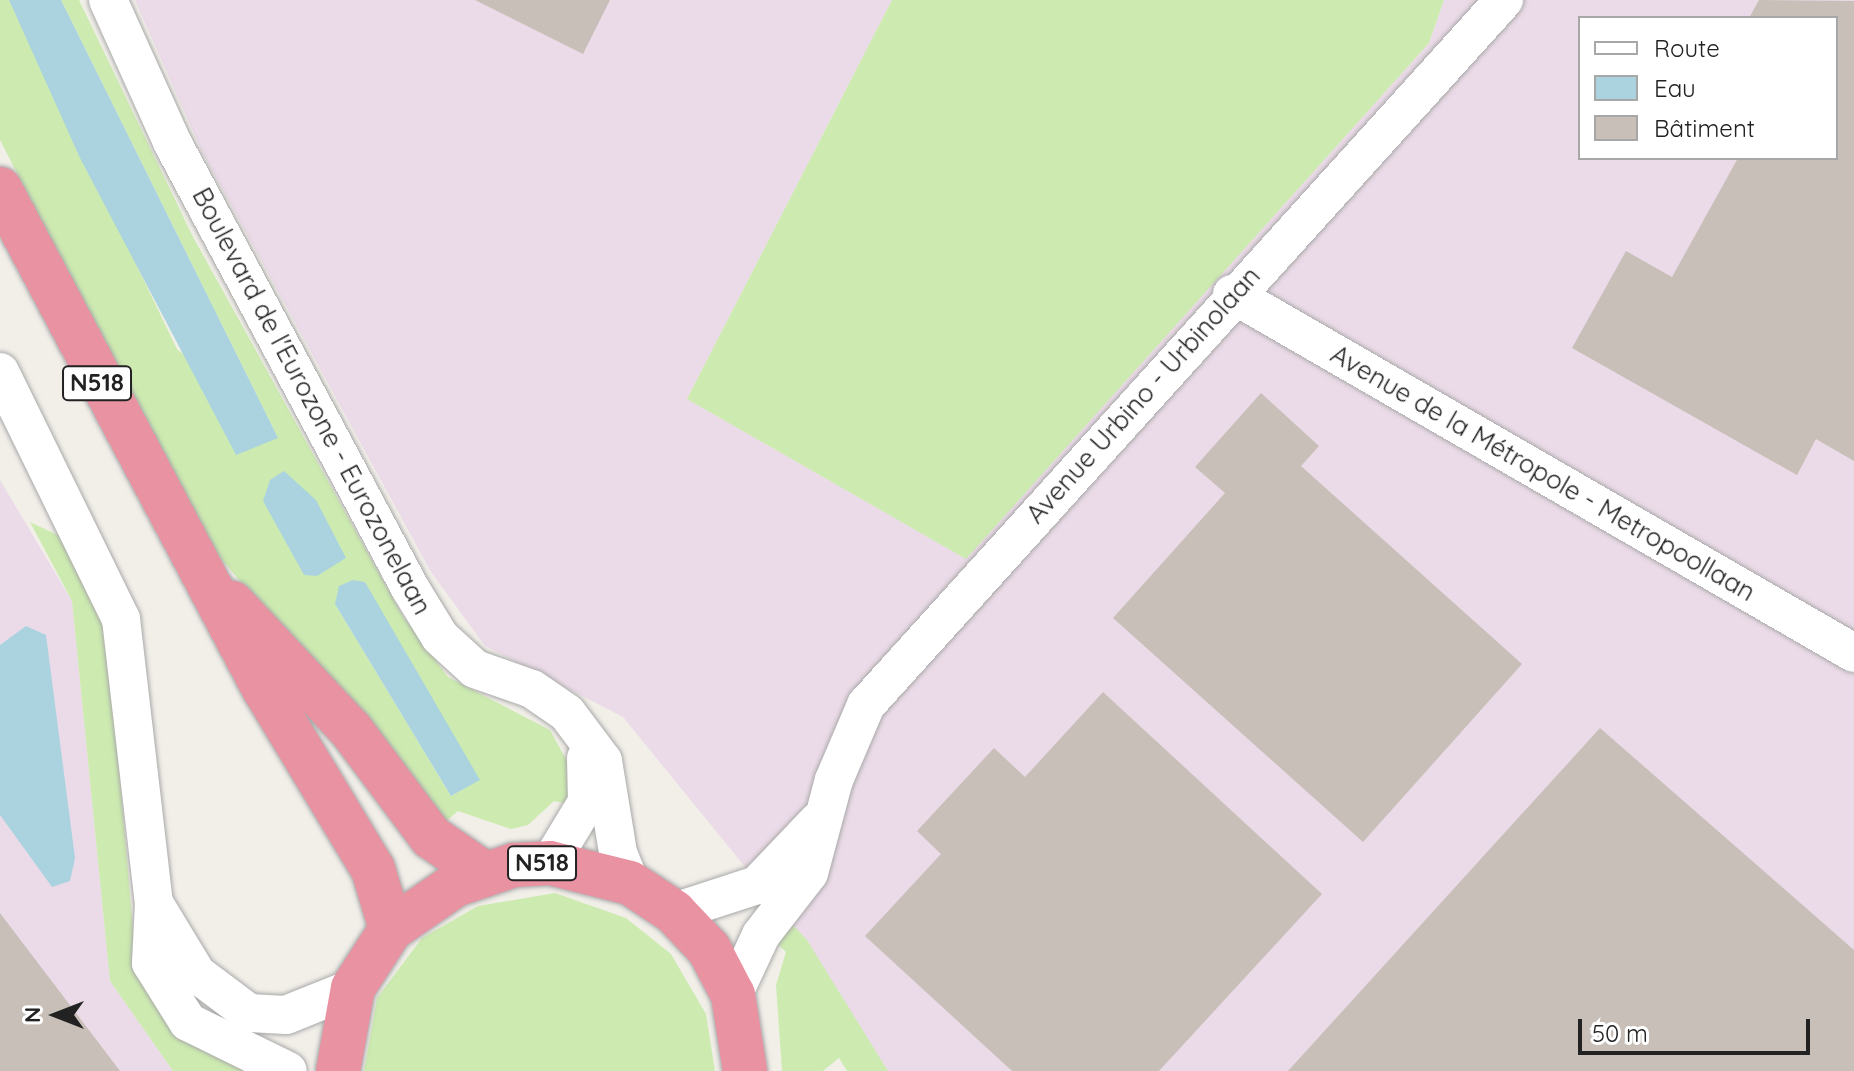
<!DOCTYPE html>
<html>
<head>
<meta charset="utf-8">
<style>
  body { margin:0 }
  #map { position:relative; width:1854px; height:1071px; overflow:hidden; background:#f2efe9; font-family:Quicksand,sans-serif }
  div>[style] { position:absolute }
  .industrial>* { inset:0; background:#ebdbe8 }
  .grass>* { inset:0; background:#cdebb0 }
  .water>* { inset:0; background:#aad3df }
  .building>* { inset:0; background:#c7bfb8 }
  .roads { filter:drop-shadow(0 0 2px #a9a9a9) drop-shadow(0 0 2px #a9a9a9) }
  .minor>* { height:38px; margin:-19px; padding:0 19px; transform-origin:19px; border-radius:19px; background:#fff }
  .highway>* { height:44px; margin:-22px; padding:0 22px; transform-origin:22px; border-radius:22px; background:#e892a2 }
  span { translate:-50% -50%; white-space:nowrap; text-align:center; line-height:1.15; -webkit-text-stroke:8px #fff; paint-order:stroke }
  .shield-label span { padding:2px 6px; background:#fff; border:2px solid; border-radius:6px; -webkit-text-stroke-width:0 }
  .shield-label { font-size:24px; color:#222; font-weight:700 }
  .street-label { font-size:26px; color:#222 }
  .legend { position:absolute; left:1578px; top:16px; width:260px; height:144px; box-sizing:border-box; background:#fff; border:2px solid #a7a7a7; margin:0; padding:10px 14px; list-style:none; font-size:24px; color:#222 }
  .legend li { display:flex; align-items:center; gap:16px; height:40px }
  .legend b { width:40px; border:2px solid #a7a7a7 }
  .north { position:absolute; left:16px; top:975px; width:80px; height:80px; -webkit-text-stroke:6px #fff; paint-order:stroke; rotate:270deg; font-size:22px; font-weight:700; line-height:32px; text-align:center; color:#222 }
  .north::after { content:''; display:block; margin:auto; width:28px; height:36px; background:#222; clip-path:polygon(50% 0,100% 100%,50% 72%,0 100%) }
  .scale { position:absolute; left:1578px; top:1019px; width:232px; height:36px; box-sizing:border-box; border:4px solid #222; border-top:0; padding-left:10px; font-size:24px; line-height:28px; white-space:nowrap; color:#222; -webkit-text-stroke:6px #fff; paint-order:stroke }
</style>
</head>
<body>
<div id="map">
  <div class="industrial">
    <div style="clip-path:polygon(evenodd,135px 0,892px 0,687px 399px,965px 558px,1429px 43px,1444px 0,1854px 0,1854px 1071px,888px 1071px,789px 921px,623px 717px,485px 646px,431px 572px,202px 152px,135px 0,1580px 18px,1836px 18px,1836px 158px,1580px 158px,1580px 18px)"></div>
    <div style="clip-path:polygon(0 480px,72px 601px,110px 981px,173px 1071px,0 1071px)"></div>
  </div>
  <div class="grass">
    <div style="clip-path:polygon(evenodd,0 0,9px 0,177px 349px,278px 438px,61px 0,79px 0,192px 235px,402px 615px,448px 677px,550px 730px,573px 772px,572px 805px,554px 801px,528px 825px,511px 829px,458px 811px,444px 823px,207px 542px,0 140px,0 0,335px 604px,479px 780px,451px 796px,335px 604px)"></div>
    <div style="clip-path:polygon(892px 0,1444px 0,1429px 43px,966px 559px,687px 399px)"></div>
    <div style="clip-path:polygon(30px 522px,66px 539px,106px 615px,134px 942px,250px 1071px,173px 1071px,110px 981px,72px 601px)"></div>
    <div style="clip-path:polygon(555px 893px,626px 918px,671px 954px,706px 1014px,715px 1071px,364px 1071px,377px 998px,422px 938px,478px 906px)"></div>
    <div style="clip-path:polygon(789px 921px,807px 940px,888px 1071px,847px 1071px,839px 1058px,823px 1071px,782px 1071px,776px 985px,786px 952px,772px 939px)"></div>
  </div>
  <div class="water">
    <div style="clip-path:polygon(9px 0,61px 0,278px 438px,236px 455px,80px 158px)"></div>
    <div style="clip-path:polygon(284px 471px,316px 500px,346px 558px,317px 576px,304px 575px,263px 501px,270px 480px)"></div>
    <div style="clip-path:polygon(353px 580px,365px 582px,480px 780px,451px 796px,335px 604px,339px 586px)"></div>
    <div style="clip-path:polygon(26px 626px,46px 635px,75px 858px,70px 881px,52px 887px,0 815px,0 645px)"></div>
  </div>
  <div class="building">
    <div style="clip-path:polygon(475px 0,610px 0,583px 54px)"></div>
    <div style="clip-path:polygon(1759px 0,1854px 1px,1854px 461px,1816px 439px,1797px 475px,1572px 348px,1626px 251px,1672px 277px,1738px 158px,1836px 158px,1836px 18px,1749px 18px)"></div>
    <div style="clip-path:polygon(1261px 393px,1319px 446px,1301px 466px,1522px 664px,1363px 842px,1113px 618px,1225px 493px,1195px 467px)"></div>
    <div style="clip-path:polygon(1103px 692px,1322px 894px,1159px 1071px,1012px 1071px,865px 936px,941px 854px,917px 831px,994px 748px,1025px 777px)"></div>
    <div style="clip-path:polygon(1600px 728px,1854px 950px,1854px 1071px,1288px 1071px)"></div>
    <div style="clip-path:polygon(0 913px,120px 1071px,0 1071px)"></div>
  </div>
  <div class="roads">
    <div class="minor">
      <div style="left:108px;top:0;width:156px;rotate:65.7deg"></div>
      <div style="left:172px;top:142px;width:506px;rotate:61.91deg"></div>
      <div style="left:410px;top:588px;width:57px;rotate:58.5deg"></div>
      <div style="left:440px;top:637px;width:47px;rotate:42.4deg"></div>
      <div style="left:475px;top:669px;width:60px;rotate:19.3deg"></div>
      <div style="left:532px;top:689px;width:42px;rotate:34.4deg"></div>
      <div style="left:567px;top:713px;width:60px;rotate:53.1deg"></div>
      <div style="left:603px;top:761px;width:93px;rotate:80.7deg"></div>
      <div style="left:618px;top:853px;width:32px;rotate:68deg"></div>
      <div style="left:1232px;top:294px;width:718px;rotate:29.99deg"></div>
      <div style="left:0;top:372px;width:275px;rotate:63.9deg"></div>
      <div style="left:121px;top:619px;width:286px;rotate:83.4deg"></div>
      <div style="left:154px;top:903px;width:60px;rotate:92.9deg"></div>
      <div style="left:151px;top:963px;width:70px;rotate:57.9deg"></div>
      <div style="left:188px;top:1022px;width:111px;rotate:26.1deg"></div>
      <div style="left:550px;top:863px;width:71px;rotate:-58.8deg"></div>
      <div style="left:587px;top:802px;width:44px;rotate:-91.3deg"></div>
      <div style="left:154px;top:903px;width:83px;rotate:58.8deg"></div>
      <div style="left:197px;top:974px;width:65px;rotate:36.9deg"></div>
      <div style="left:249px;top:1013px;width:37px;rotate:3deg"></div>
      <div style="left:286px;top:1015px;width:72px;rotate:-21.9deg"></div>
      <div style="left:674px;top:912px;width:87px;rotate:-18deg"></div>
      <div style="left:757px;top:885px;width:88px;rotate:-46.4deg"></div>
      <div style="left:733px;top:995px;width:66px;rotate:-65deg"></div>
      <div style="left:761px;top:935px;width:78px;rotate:-52.3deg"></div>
      <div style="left:809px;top:873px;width:96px;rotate:-75deg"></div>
      <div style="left:834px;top:780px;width:82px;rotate:-66.9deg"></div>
      <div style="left:866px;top:705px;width:951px;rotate:-47.86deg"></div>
    </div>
    <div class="highway">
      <div style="left:0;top:189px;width:563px;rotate:62.16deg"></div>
      <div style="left:263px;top:687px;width:213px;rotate:58.9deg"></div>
      <div style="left:373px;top:869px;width:63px;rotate:73.3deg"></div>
      <div style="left:232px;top:603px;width:174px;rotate:46.9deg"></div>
      <div style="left:351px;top:730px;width:134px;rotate:53.2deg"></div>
      <div style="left:431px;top:837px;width:65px;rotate:34.4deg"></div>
      <div style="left:338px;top:1071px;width:84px;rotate:-79.8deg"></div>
      <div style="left:353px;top:988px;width:70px;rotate:-57.2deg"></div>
      <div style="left:391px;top:929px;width:78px;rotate:-34.5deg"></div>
      <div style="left:455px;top:885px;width:62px;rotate:-18.7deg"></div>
      <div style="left:514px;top:865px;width:36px;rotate:-3deg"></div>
      <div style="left:550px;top:863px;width:82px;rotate:14deg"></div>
      <div style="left:630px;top:883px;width:53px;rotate:33.4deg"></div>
      <div style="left:674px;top:912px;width:51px;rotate:46.6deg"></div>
      <div style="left:709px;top:949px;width:52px;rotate:62.4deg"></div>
      <div style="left:733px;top:995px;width:77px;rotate:81deg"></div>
    </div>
  </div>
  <div class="shield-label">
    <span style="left:97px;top:383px">N518</span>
    <span style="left:542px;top:863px">N518</span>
  </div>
  <div class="street-label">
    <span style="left:1143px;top:395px;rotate:-48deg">Avenue Urbino - Urbinolaan</span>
    <span style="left:312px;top:401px;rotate:62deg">Boulevard de l'Eurozone - Eurozonelaan</span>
    <span style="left:1543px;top:473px;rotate:30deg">Avenue de la Métropole - Metropoollaan</span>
  </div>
  <ul class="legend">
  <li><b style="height:10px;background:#fff"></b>Route</li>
  <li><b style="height:22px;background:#aad3df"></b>Eau</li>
  <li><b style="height:22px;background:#c7bfb8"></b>Bâtiment</li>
  </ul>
  <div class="north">N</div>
  <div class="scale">50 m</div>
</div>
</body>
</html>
